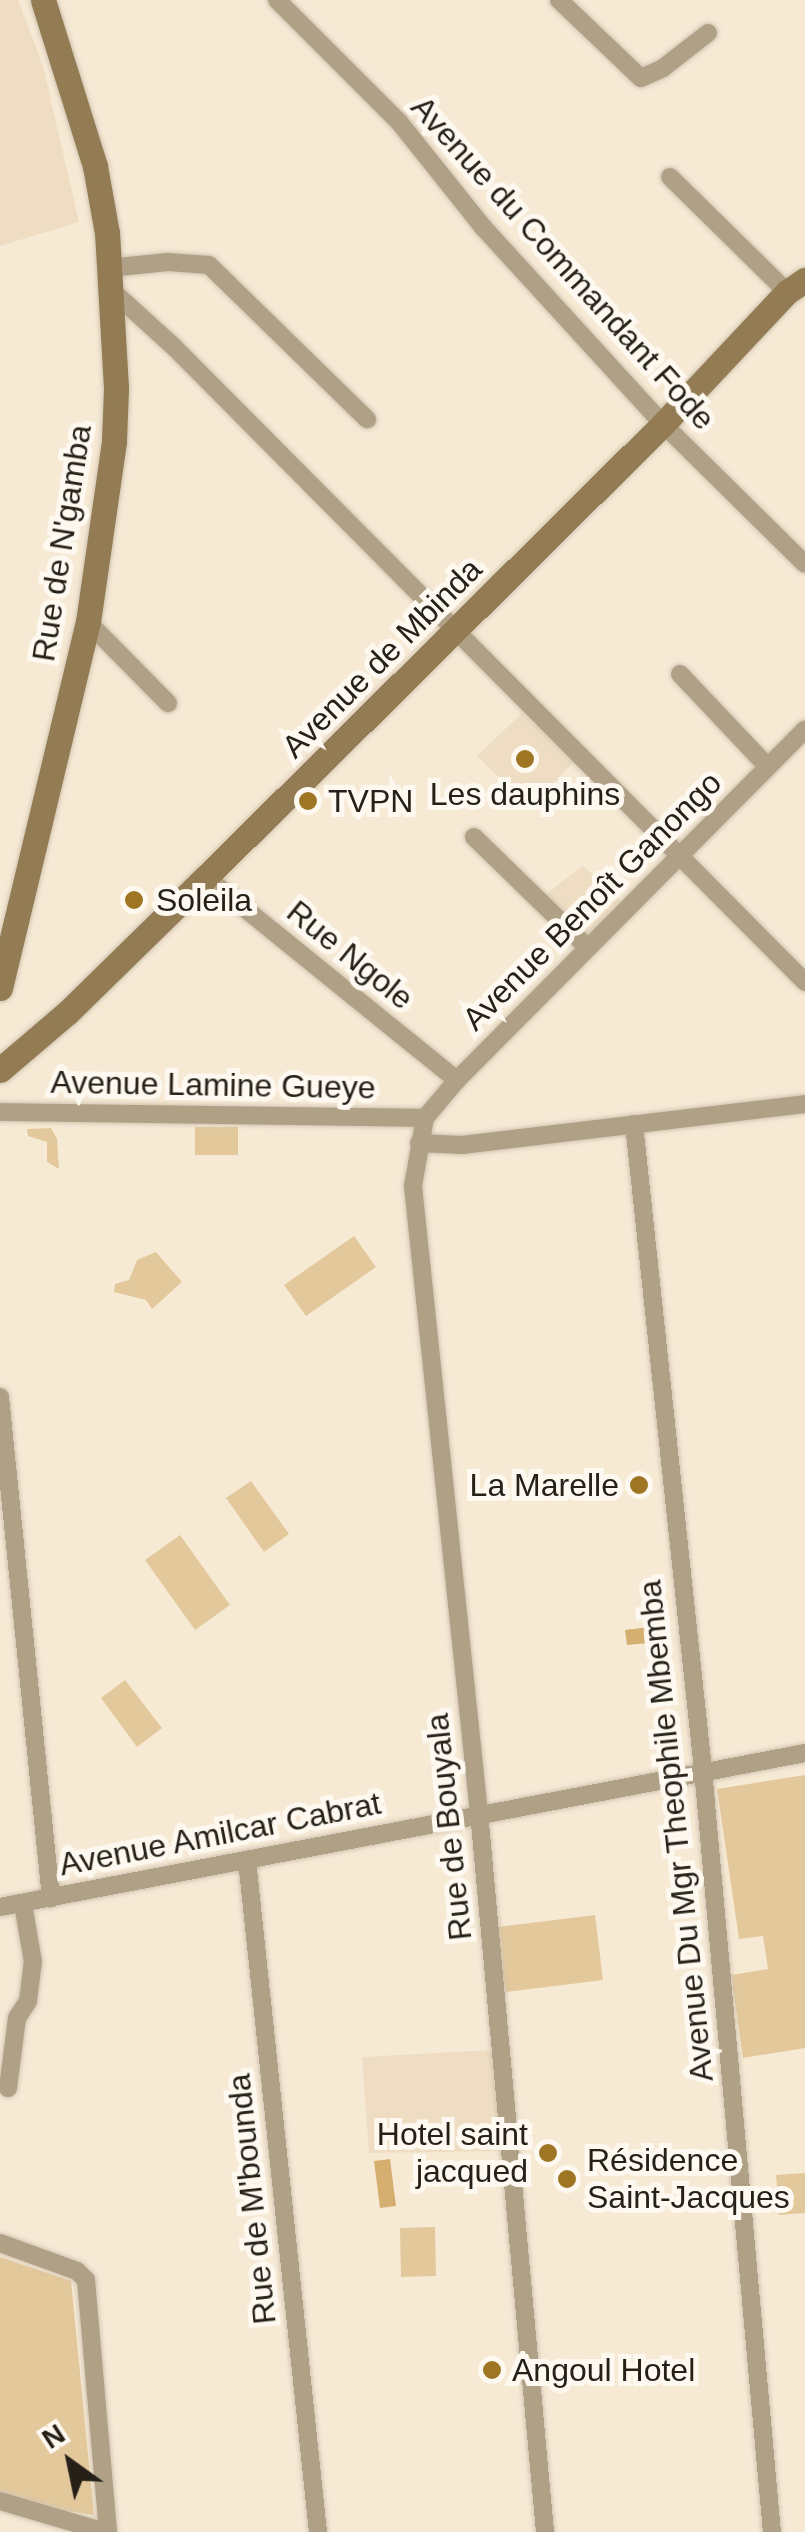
<!DOCTYPE html>
<html>
<head>
<meta charset="utf-8">
<style>
  body { margin:0 }
  #map { position:relative; width:805px; height:2532px; overflow:hidden; background:#f7ead5; font-family:Arial,sans-serif }
  div>[style] { position:absolute }
  .built>* { inset:0; background:#eeddc2 }
  .green>* { inset:0; background:#e3c89b }
  .water>* { inset:0; background:#d4af70 }
  .roads { filter:drop-shadow(0 0 2px #d1c6b3) drop-shadow(0 0 2px #d1c6b3) }
  .street>* { height:18px; margin:-9px; padding:0 9px; transform-origin:9px; border-radius:9px; background:#b0a086 }
  .secondary>* { height:25px; margin:-12.5px; padding:0 12.5px; transform-origin:12.5px; border-radius:12.5px; background:#937c54 }
  .dots>* { width:28px; height:28px; translate:-50% -50%; box-sizing:border-box; border:5px solid #fdf8f0; border-radius:50% }
  span { translate:-50% -50%; white-space:nowrap; text-align:center; line-height:1.15; -webkit-text-stroke:10px #fdf8f0; paint-order:stroke }
  .street-label { font-size:32px; color:#252119 }
  .poi-label { font-size:32px; color:#252119 }
  .left { translate:0 -50%; text-align:left }
  .right { translate:-100% -50%; text-align:right }
  .north { position:absolute; left:20px; top:2412px; width:100px; height:100px; -webkit-text-stroke:8px #fdf8f0; paint-order:stroke; rotate:327deg; font-size:28px; font-weight:700; line-height:40px; text-align:center; color:#252119 }
  .north::after { content:''; display:block; margin:auto; width:35px; height:45px; background:#252119; clip-path:polygon(50% 0,100% 100%,50% 72%,0 100%) }
</style>
</head>
<body>
<div id="map">
  <div class="built">
    <div style="clip-path:polygon(0 0,18px 0,43px 66px,79px 222px,0 246px)"></div>
    <div style="clip-path:polygon(522px 713px,574px 762px,530px 807px,477px 756px)"></div>
    <div style="clip-path:polygon(583px 866px,621px 901px,585px 942px,543px 896px)"></div>
    <div style="clip-path:polygon(491px 2050px,501px 2151px,369px 2153px,362px 2057px)"></div>
  </div>
  <div class="green">
    <div style="clip-path:polygon(195px 1127px,238px 1127px,238px 1155px,195px 1155px)"></div>
    <div style="clip-path:polygon(51px 1128px,57px 1139px,59px 1169px,47px 1162px,47px 1142px,28px 1136px,27px 1129px)"></div>
    <div style="clip-path:polygon(354px 1236px,376px 1267px,306px 1316px,284px 1285px)"></div>
    <div style="clip-path:polygon(156px 1252px,182px 1282px,152px 1309px,146px 1300px,114px 1292px,115px 1284px,129px 1280px,137px 1260px)"></div>
    <div style="clip-path:polygon(251px 1481px,289px 1534px,264px 1552px,226px 1498px)"></div>
    <div style="clip-path:polygon(180px 1535px,230px 1605px,195px 1630px,145px 1560px)"></div>
    <div style="clip-path:polygon(125px 1680px,162px 1728px,137px 1747px,101px 1698px)"></div>
    <div style="clip-path:polygon(805px 1775px,805px 2048px,743px 2058px,731px 1975px,768px 1969px,763px 1936px,739px 1939px,717px 1789px)"></div>
    <div style="clip-path:polygon(595px 1915px,603px 1980px,505px 1992px,497px 1927px)"></div>
    <div style="clip-path:polygon(805px 2173px,805px 2213px,779px 2215px,776px 2175px)"></div>
    <div style="clip-path:polygon(435px 2227px,436px 2276px,401px 2277px,400px 2228px)"></div>
    <div style="clip-path:polygon(0 2257px,71px 2281px,94px 2515px,0 2501px)"></div>
  </div>
  <div class="water">
    <div style="clip-path:polygon(658px 1626px,659px 1642px,627px 1645px,625px 1630px)"></div>
    <div style="clip-path:polygon(390px 2159px,396px 2206px,380px 2208px,374px 2161px)"></div>
  </div>
  <div class="roads">
    <div class="street">
      <div style="left:277px;top:0;width:173px;rotate:45deg"></div>
      <div style="left:399px;top:122px;width:133px;rotate:51.4deg"></div>
      <div style="left:482px;top:226px;width:268px;rotate:47.6deg"></div>
      <div style="left:663px;top:424px;width:199px;rotate:44.6deg"></div>
      <div style="left:559px;top:0;width:113px;rotate:43.6deg"></div>
      <div style="left:641px;top:78px;width:24px;rotate:-24deg"></div>
      <div style="left:663px;top:68px;width:57px;rotate:-37.9deg"></div>
      <div style="left:670px;top:177px;width:164px;rotate:44.5deg"></div>
      <div style="left:109px;top:268px;width:59px;rotate:-5.8deg"></div>
      <div style="left:168px;top:262px;width:41px;rotate:4.2deg"></div>
      <div style="left:209px;top:265px;width:221px;rotate:44.3deg"></div>
      <div style="left:109px;top:288px;width:86px;rotate:42.2deg"></div>
      <div style="left:173px;top:346px;width:897px;rotate:45.18deg"></div>
      <div style="left:88px;top:622px;width:114px;rotate:45.4deg"></div>
      <div style="left:680px;top:674px;width:127px;rotate:46.6deg"></div>
      <div style="left:474px;top:837px;width:158px;rotate:44.2deg"></div>
      <div style="left:206px;top:877px;width:323px;rotate:39deg"></div>
      <div style="left:0;top:1112px;width:425px;rotate:0.8deg"></div>
      <div style="left:634px;top:1124px;width:650px;rotate:83.9deg"></div>
      <div style="left:703px;top:1770px;width:765px;rotate:84.83deg"></div>
      <div style="left:419px;top:1143px;width:43px;rotate:2.7deg"></div>
      <div style="left:462px;top:1145px;width:345px;rotate:-6.8deg"></div>
      <div style="left:0;top:1397px;width:504px;rotate:84.19deg"></div>
      <div style="left:247px;top:1860px;width:676px;rotate:83.97deg"></div>
      <div style="left:0;top:1907px;width:820px;rotate:-10.83deg"></div>
      <div style="left:8px;top:2088px;width:71px;rotate:-82.7deg"></div>
      <div style="left:17px;top:2018px;width:20px;rotate:-57deg"></div>
      <div style="left:28px;top:2001px;width:39px;rotate:-83deg"></div>
      <div style="left:33px;top:1962px;width:59px;rotate:-99.8deg"></div>
      <div style="left:0;top:2243px;width:82px;rotate:20deg"></div>
      <div style="left:77px;top:2271px;width:13px;rotate:45deg"></div>
      <div style="left:86px;top:2280px;width:253px;rotate:85deg"></div>
      <div style="left:0;top:2501px;width:109px;rotate:16.4deg"></div>
      <div style="left:545px;top:2532px;width:722px;rotate:-95.24deg"></div>
      <div style="left:479px;top:1813px;width:630px;rotate:-96.01deg"></div>
      <div style="left:413px;top:1186px;width:69px;rotate:-80deg"></div>
      <div style="left:425px;top:1118px;width:50px;rotate:-49.9deg"></div>
      <div style="left:457px;top:1080px;width:494px;rotate:-45.2deg"></div>
    </div>
    <div class="secondary">
      <div style="left:0;top:988px;width:376px;rotate:-76.5deg"></div>
      <div style="left:88px;top:622px;width:183px;rotate:-81.8deg"></div>
      <div style="left:114px;top:441px;width:53px;rotate:-87.8deg"></div>
      <div style="left:116px;top:388px;width:155px;rotate:-93.3deg"></div>
      <div style="left:107px;top:233px;width:68px;rotate:-100.2deg"></div>
      <div style="left:95px;top:166px;width:174px;rotate:-107.4deg"></div>
      <div style="left:0;top:1070px;width:89px;rotate:-40.5deg"></div>
      <div style="left:68px;top:1012px;width:193px;rotate:-44.4deg"></div>
      <div style="left:206px;top:877px;width:643px;rotate:-44.75deg"></div>
      <div style="left:663px;top:424px;width:181px;rotate:-46.8deg"></div>
      <div style="left:787px;top:292px;width:22px;rotate:-34deg"></div>
    </div>
  </div>
  <div class="dots">
    <div style="left:525px;top:759px;background:#9e7523"></div>
    <div style="left:308px;top:801px;background:#9e7523"></div>
    <div style="left:134px;top:900px;background:#9e7523"></div>
    <div style="left:639px;top:1485px;background:#9e7523"></div>
    <div style="left:548px;top:2153px;background:#9e7523"></div>
    <div style="left:567px;top:2179px;background:#9e7523"></div>
    <div style="left:492px;top:2370px;background:#9e7523"></div>
  </div>
  <div class="street-label">
    <span style="left:563px;top:263px;rotate:48deg">Avenue du Commandant Fode</span>
    <span style="left:62px;top:543px;rotate:-81deg">Rue de N'gamba</span>
    <span style="left:382px;top:658px;rotate:-45deg">Avenue de Mbinda</span>
    <span style="left:592px;top:901px;rotate:-45deg">Avenue Benoît Ganongo</span>
    <span style="left:350px;top:955px;rotate:39deg">Rue Ngole</span>
    <span style="left:213px;top:1085px;rotate:1deg">Avenue Lamine Gueye</span>
    <span style="left:449px;top:1827px;rotate:-96deg">Rue de Bouyala</span>
    <span style="left:676px;top:1831px;rotate:-96deg">Avenue Du Mgr Theophile Mbemba</span>
    <span style="left:220px;top:1834px;rotate:-11deg">Avenue Amilcar Cabrat</span>
    <span style="left:252px;top:2199px;rotate:-96deg">Rue de M'bounda</span>
  </div>
  <div class="poi-label">
    <span style="left:525px;top:794px">Les dauphins</span>
    <span class="left" style="left:328px;top:801px">TVPN</span>
    <span class="left" style="left:156px;top:900px">Soleila</span>
    <span class="right" style="left:619px;top:1485px">La Marelle</span>
    <span class="right" style="left:528px;top:2153px">Hotel saint<br>jacqued</span>
    <span class="left" style="left:587px;top:2179px">Résidence<br>Saint-Jacques</span>
    <span class="left" style="left:512px;top:2370px">Angoul Hotel</span>
  </div>
  <div class="north">N</div>
</div>
</body>
</html>
